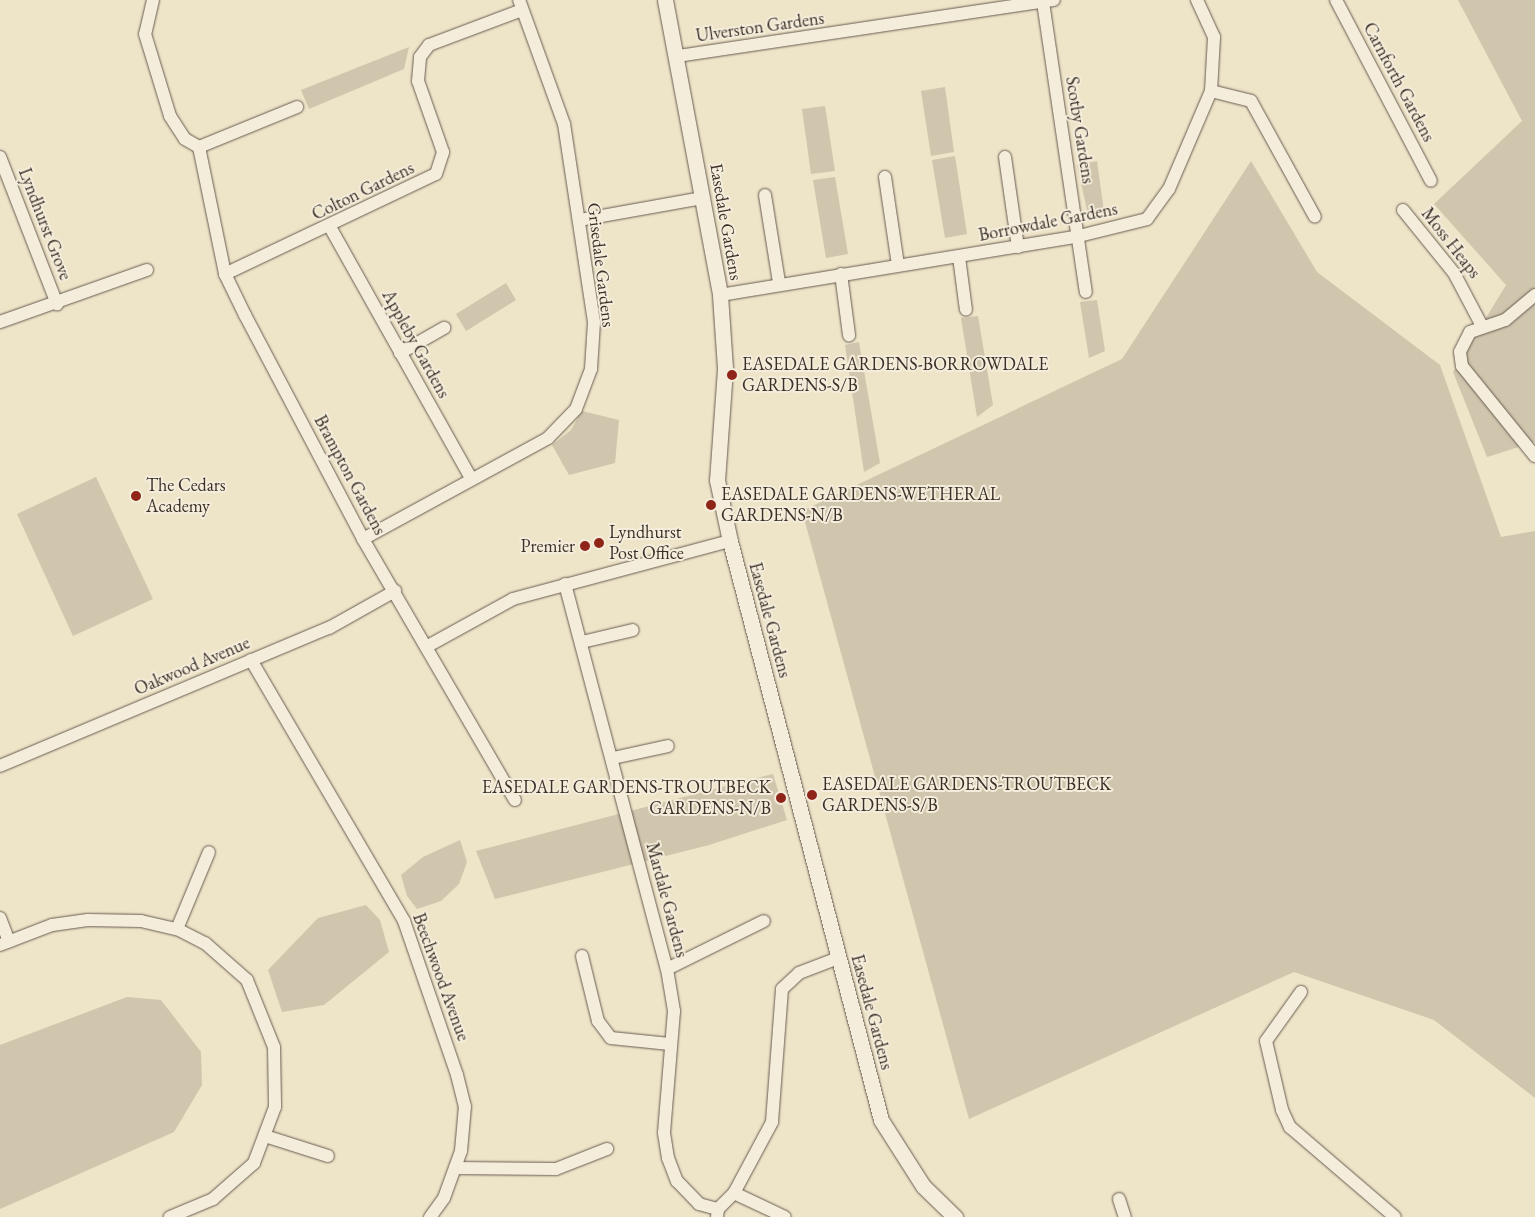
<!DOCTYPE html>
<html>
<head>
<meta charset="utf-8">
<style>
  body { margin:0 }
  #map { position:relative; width:1535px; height:1217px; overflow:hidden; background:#eee4c8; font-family:"EB Garamond",serif }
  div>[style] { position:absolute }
  .green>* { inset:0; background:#d0c5ad }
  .roads { filter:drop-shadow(0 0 1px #685c50) drop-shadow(0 0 1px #685c50) }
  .minor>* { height:12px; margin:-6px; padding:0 6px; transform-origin:6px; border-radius:6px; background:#f4eddb }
  .tertiary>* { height:15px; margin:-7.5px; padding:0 7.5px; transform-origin:7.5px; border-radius:7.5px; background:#f4eddb }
  .dots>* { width:14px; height:14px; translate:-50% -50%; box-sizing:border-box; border:2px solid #f4eddb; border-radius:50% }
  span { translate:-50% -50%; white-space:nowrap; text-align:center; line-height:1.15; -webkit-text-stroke:4px #f4eddb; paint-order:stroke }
  .street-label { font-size:18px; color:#3b2f28 }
  .poi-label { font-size:18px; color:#3b2f28 }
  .left { translate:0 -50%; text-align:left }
  .right { translate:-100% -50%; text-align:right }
</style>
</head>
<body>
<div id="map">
  <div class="green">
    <div style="clip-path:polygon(1458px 0,1535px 0,1535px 442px,1487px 457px,1453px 372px,1506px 285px,1434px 204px,1522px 121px)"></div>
    <div style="clip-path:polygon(409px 47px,404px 69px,309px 109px,301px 90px)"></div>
    <div style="clip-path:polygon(945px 87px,954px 152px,931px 156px,921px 91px)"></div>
    <div style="clip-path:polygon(825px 106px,835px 171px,811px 174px,802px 109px)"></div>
    <div style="clip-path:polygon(955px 156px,967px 234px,945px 238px,932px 160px)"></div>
    <div style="clip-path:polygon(1097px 161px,1105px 219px,1091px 216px,1087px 210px,1077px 165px)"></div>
    <div style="clip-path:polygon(1251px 161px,1317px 272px,1440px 365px,1501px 537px,1535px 531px,1535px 1098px,1434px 1020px,1294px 972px,969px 1119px,802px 511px,1122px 359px)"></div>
    <div style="clip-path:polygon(835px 177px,848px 254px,826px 258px,813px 180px)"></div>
    <div style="clip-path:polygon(506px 283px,516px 300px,466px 331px,456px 314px)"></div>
    <div style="clip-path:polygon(1097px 300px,1105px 351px,1089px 358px,1080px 302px)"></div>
    <div style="clip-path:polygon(978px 316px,993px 405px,977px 417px,961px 318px)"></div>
    <div style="clip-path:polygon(859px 342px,880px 463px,864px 472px,845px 345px)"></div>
    <div style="clip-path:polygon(582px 411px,619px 420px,615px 463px,569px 475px,552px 445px,571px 430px)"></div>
    <div style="clip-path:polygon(96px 477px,153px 599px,73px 636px,17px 514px)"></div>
    <div style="clip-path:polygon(773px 774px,787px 820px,709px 845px,495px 899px,476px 851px)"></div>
    <div style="clip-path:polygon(460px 840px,467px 862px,459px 884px,441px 901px,417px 909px,407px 896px,401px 875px,423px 857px)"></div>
    <div style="clip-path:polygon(366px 905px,380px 920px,389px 952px,324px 1005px,282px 1012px,268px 970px,318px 918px)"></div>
    <div style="clip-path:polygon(127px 997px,161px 1000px,201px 1052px,202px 1085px,174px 1132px,0 1209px,0 1045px)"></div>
  </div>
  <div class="roads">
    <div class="minor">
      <div style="left:153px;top:0;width:35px;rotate:103deg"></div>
      <div style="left:145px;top:34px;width:86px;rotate:73deg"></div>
      <div style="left:170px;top:116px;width:27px;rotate:57deg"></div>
      <div style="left:185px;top:139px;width:16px;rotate:30deg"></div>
      <div style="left:199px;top:147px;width:106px;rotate:-22.2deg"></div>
      <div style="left:1336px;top:0;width:204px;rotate:62.3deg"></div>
      <div style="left:1043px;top:2px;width:293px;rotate:81.6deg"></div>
      <div style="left:678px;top:56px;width:380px;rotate:-8.5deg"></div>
      <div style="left:1211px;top:91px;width:41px;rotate:14deg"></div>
      <div style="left:1251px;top:101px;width:132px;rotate:61.1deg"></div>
      <div style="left:199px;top:147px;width:130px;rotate:78.4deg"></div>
      <div style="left:225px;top:274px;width:46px;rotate:64deg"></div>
      <div style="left:245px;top:315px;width:253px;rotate:62.2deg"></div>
      <div style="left:363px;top:539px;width:302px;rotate:59.8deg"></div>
      <div style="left:0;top:157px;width:158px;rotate:68.8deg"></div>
      <div style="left:1005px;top:157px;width:91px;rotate:81.8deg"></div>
      <div style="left:885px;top:177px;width:89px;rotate:81.6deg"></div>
      <div style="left:765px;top:195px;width:88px;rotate:80.9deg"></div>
      <div style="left:1403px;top:210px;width:81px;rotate:51deg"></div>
      <div style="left:1454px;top:273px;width:60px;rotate:62.2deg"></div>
      <div style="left:579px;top:220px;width:125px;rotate:-10.1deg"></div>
      <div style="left:330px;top:227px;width:288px;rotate:60.7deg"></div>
      <div style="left:959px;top:257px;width:53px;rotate:82.5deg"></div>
      <div style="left:225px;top:274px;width:233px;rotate:-25.4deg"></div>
      <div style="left:436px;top:174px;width:23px;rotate:-72deg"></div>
      <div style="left:443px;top:152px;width:75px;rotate:-109.4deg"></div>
      <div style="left:418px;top:81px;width:24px;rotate:-85deg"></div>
      <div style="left:420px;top:57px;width:15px;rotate:-53deg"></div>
      <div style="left:429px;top:45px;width:99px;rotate:-20.6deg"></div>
      <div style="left:841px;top:274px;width:62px;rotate:82.5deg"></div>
      <div style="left:720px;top:295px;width:364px;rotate:-9.3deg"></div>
      <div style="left:1079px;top:236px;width:70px;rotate:-14deg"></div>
      <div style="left:1147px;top:219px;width:37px;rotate:-54deg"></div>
      <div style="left:1169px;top:189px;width:107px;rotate:-66.8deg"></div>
      <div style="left:1211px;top:91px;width:54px;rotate:-86.8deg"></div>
      <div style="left:1214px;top:37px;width:41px;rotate:-114.7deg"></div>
      <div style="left:1535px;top:295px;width:39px;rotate:140deg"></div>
      <div style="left:1505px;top:320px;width:37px;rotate:161deg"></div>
      <div style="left:1470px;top:332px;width:22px;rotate:117deg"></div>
      <div style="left:1460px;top:352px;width:14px;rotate:82deg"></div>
      <div style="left:1462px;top:366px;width:116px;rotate:51deg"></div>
      <div style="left:0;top:322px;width:156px;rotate:-19.5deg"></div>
      <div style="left:400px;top:353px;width:51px;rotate:-29.6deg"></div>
      <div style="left:363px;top:539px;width:211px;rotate:-28.6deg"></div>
      <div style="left:548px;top:438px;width:40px;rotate:-46deg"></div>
      <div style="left:576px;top:409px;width:43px;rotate:-69.4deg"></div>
      <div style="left:591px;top:369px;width:47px;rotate:-86.3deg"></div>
      <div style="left:594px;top:322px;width:200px;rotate:-98.6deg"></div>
      <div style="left:564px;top:124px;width:132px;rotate:-109.9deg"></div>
      <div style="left:565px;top:584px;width:398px;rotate:75.2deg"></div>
      <div style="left:667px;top:969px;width:43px;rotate:80.5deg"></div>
      <div style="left:674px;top:1011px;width:122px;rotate:94.7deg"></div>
      <div style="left:664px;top:1133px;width:25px;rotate:81deg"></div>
      <div style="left:668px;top:1158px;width:25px;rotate:69deg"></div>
      <div style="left:677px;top:1181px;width:32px;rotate:46deg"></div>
      <div style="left:699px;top:1204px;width:20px;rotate:15deg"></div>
      <div style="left:582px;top:642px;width:52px;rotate:-13.2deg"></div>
      <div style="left:426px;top:647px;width:99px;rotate:-28.9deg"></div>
      <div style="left:513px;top:599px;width:225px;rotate:-15deg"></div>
      <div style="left:251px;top:660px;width:303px;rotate:59.6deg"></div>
      <div style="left:404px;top:921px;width:163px;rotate:71deg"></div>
      <div style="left:457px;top:1075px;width:32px;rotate:76deg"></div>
      <div style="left:465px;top:1106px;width:45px;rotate:95.1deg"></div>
      <div style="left:461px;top:1151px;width:50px;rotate:109.9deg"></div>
      <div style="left:444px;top:1198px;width:24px;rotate:126deg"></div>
      <div style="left:613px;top:758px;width:56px;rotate:-12.3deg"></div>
      <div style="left:0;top:766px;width:357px;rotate:-22.8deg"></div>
      <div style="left:329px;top:628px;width:76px;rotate:-29.3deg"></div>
      <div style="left:0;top:918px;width:25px;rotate:69deg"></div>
      <div style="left:177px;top:929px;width:83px;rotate:-67.4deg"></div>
      <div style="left:0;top:945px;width:56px;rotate:-21deg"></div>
      <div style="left:52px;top:925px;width:36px;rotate:-8deg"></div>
      <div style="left:88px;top:920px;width:53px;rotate:1.1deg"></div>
      <div style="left:141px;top:921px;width:37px;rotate:13deg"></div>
      <div style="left:177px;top:929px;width:31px;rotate:27deg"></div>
      <div style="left:205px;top:943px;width:56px;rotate:41.4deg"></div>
      <div style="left:247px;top:980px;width:72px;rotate:68.1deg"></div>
      <div style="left:274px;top:1047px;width:60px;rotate:89deg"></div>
      <div style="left:275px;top:1107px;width:60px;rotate:110.6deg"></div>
      <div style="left:254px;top:1163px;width:55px;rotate:138.7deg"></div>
      <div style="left:213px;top:1199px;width:47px;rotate:157.3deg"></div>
      <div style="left:582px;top:956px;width:67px;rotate:76.2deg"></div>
      <div style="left:598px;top:1021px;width:21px;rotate:53deg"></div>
      <div style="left:611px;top:1038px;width:59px;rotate:5.8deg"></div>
      <div style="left:667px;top:969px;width:108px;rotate:-26.3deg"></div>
      <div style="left:1301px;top:992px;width:60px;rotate:125.5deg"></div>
      <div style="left:1266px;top:1041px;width:71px;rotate:76.9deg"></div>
      <div style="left:1282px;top:1110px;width:19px;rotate:65deg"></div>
      <div style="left:1290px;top:1127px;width:138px;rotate:40.6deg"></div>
      <div style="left:265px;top:1136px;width:66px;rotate:17.6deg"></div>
      <div style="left:455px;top:1168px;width:101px;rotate:0.6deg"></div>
      <div style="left:556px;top:1169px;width:55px;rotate:-21.4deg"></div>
      <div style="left:734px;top:1193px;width:56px;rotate:25.2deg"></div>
      <div style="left:1119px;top:1199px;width:19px;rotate:72deg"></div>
      <div style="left:717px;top:1217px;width:8px;rotate:-83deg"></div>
      <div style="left:718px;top:1209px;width:23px;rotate:-45deg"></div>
      <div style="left:734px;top:1193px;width:81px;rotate:-61.8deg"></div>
      <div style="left:772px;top:1122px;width:133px;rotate:-85.7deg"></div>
      <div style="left:782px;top:989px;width:23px;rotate:-43deg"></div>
      <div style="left:799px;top:973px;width:42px;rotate:-21deg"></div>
    </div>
    <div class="tertiary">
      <div style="left:665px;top:0;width:300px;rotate:79.4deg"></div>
      <div style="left:720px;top:295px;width:74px;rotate:86.1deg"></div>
      <div style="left:725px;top:369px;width:111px;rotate:94.1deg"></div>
      <div style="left:717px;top:480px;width:62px;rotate:78deg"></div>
      <div style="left:730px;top:541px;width:598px;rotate:75.38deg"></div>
      <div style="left:881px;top:1120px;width:78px;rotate:57.5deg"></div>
      <div style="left:923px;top:1186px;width:45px;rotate:44.1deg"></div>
    </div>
  </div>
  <div class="dots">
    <div style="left:732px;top:375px;background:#8f2418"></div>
    <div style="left:136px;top:496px;background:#8f2418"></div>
    <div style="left:711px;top:505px;background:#8f2418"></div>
    <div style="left:599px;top:543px;background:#8f2418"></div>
    <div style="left:585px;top:546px;background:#8f2418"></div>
    <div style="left:812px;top:795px;background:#8f2418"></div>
    <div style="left:781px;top:798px;background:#8f2418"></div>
  </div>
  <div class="street-label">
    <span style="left:760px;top:27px;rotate:-8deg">Ulverston Gardens</span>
    <span style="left:1399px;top:82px;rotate:62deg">Carnforth Gardens</span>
    <span style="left:1080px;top:130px;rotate:81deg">Scotby Gardens</span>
    <span style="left:363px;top:191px;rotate:-26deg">Colton Gardens</span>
    <span style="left:726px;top:222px;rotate:80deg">Easedale Gardens</span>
    <span style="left:1048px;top:222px;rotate:-11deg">Borrowdale Gardens</span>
    <span style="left:45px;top:224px;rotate:69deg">Lyndhurst Grove</span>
    <span style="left:1451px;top:243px;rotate:52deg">Moss Heaps</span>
    <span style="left:601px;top:265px;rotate:83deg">Grisedale Gardens</span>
    <span style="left:416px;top:344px;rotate:61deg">Appleby Gardens</span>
    <span style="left:350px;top:475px;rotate:62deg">Brampton Gardens</span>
    <span style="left:770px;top:620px;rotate:75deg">Easedale Gardens</span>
    <span style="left:192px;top:666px;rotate:-23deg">Oakwood Avenue</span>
    <span style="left:667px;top:900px;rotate:75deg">Mardale Gardens</span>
    <span style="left:441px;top:977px;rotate:70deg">Beechwood Avenue</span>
    <span style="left:872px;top:1012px;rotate:75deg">Easedale Gardens</span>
  </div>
  <div class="poi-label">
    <span class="left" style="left:742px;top:375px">EASEDALE GARDENS-BORROWDALE<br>GARDENS-S/B</span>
    <span class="left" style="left:146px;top:496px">The Cedars<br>Academy</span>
    <span class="left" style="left:721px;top:505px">EASEDALE GARDENS-WETHERAL<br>GARDENS-N/B</span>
    <span class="left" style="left:609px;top:543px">Lyndhurst<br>Post Office</span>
    <span class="right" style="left:575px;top:546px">Premier</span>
    <span class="left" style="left:822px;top:795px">EASEDALE GARDENS-TROUTBECK<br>GARDENS-S/B</span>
    <span class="right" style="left:771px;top:798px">EASEDALE GARDENS-TROUTBECK<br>GARDENS-N/B</span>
  </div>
</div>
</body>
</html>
